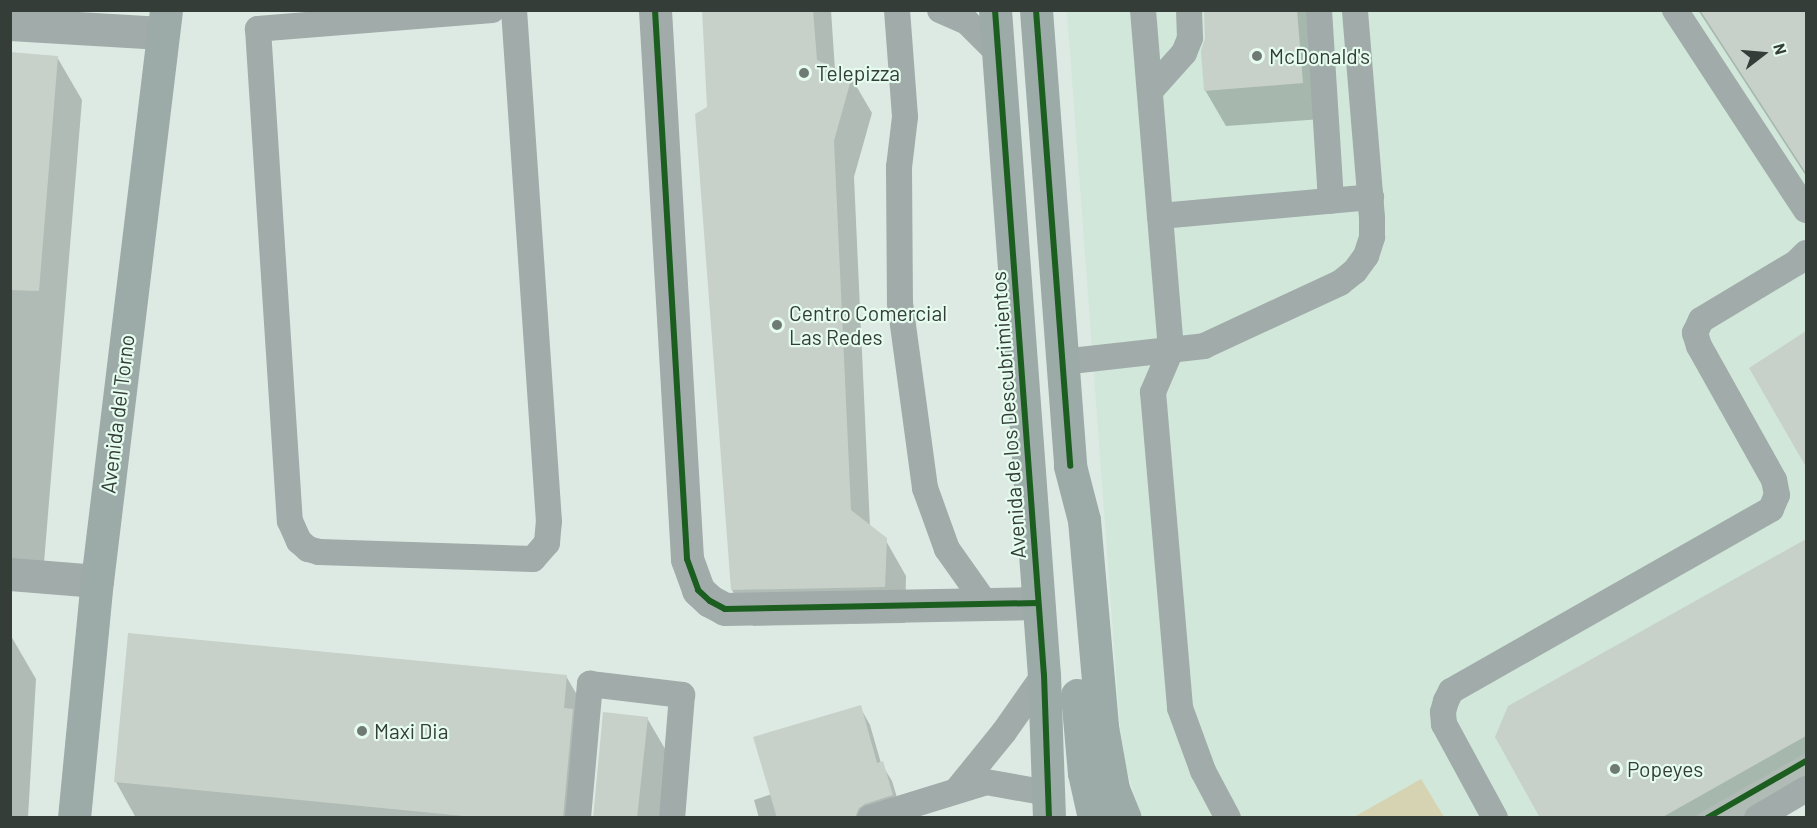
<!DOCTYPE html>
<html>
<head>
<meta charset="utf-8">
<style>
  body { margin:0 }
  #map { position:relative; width:1817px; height:828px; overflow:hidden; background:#ddeae3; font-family:Barlow,sans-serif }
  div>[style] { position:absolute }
  .built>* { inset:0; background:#d0e7da }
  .green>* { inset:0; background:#d5d3b2 }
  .shadow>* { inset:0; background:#0003 }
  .building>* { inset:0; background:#c8d1c9 }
  .lane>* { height:26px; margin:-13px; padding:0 13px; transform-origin:13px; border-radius:13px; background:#a0abaa }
  .street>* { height:33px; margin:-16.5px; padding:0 16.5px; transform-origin:16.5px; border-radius:16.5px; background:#a0abaa }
  .secondary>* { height:33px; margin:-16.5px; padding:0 16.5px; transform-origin:16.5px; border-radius:16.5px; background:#9caaa8 }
  .cycleway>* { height:6px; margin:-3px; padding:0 3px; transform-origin:3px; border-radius:3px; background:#1b5e20 }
  .dots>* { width:16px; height:16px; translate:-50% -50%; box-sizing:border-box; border:3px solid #e5fcef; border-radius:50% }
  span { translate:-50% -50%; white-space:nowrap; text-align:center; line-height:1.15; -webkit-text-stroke:4.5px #e5fcef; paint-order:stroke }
  .poi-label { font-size:21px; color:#343d38 }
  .left { translate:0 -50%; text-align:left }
  .street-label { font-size:21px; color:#343d38 }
  .frame { position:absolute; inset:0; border:12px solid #343d38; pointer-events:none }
  .north { position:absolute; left:1733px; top:24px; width:60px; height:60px; -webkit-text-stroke:4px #e5fcef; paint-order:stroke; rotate:74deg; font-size:16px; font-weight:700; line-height:24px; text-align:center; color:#343d38 }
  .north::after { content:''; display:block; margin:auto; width:21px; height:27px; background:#343d38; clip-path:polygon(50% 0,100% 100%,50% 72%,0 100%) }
</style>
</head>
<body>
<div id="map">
  <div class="built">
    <div style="clip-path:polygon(1067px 11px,1806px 11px,1806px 753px,1693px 817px,1141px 817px,1122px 754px)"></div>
  </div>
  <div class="green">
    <div style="clip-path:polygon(1421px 779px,1444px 817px,1354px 817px)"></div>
  </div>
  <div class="shadow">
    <div style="clip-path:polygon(703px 10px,831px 10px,835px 70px,851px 77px,872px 113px,854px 177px,870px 527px,885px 539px,906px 576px,905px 623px,753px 626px,732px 590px)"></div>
    <div style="clip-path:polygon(1206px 10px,1314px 10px,1322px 119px,1226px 126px,1205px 90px)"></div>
    <div style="clip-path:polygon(1698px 10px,1806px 10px,1806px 176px)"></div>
    <div style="clip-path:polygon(10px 53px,57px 57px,82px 100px,44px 563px,10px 563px)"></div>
    <div style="clip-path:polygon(1806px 333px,1806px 464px,1751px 369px)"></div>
    <div style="clip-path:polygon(1806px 541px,1806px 791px,1759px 818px,1542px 818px,1509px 707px)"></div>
    <div style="clip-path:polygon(11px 636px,36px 679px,28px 818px,10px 818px)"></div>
    <div style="clip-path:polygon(566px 676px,587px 712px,586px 818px,136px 818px,116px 782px)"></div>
    <div style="clip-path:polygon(860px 707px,870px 725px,881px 763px,892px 781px,902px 814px,891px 818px,759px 818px,754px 800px,772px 794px)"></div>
    <div style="clip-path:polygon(647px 718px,668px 754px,661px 818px,594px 818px)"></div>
  </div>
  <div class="building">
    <div style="clip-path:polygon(702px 10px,813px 10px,817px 60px,852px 76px,834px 141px,851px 510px,887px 538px,885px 587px,731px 590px,695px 114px,707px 107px)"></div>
    <div style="clip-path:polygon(1204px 10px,1297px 10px,1303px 83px,1204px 91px,1201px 51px,1205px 38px)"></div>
    <div style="clip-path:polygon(1700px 10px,1806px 10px,1806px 173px)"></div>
    <div style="clip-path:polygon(10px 52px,58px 56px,39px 291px,10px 290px)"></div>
    <div style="clip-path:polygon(1806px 331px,1806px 467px,1749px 368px)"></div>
    <div style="clip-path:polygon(1806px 539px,1806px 736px,1661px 818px,1540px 818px,1495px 737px,1508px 706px)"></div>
    <div style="clip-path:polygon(128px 633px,567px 675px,564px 708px,573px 709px,563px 818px,484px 818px,114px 782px)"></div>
    <div style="clip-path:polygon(861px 705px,877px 763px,883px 761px,893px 795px,865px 804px,859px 808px,855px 818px,777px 818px,753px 737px)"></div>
    <div style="clip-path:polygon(603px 712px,648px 717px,637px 818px,593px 818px)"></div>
  </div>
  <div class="lane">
    <div style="left:492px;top:10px;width:235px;rotate:175.4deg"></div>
    <div style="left:258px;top:29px;width:493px;rotate:86.3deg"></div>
    <div style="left:290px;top:521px;width:22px;rotate:66deg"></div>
    <div style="left:299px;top:541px;width:12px;rotate:42deg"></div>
    <div style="left:308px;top:549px;width:11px;rotate:15deg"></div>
    <div style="left:319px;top:552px;width:214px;rotate:1.9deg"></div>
    <div style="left:533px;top:559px;width:21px;rotate:-49deg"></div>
    <div style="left:547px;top:543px;width:21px;rotate:-85deg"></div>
    <div style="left:549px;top:522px;width:513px;rotate:-93.91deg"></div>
    <div style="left:897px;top:10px;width:107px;rotate:85.7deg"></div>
    <div style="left:905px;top:117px;width:50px;rotate:96.8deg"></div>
    <div style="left:899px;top:167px;width:136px;rotate:89.6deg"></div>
    <div style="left:900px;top:303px;width:187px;rotate:82.3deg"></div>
    <div style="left:925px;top:488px;width:65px;rotate:70.2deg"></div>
    <div style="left:947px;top:549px;width:67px;rotate:54.7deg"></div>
    <div style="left:940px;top:10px;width:30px;rotate:24deg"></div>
    <div style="left:967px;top:22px;width:44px;rotate:45deg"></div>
    <div style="left:1143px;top:10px;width:207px;rotate:85.3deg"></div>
    <div style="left:1160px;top:216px;width:212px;rotate:-5.1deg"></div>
    <div style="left:1319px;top:10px;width:191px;rotate:86.4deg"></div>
    <div style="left:1675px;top:10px;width:239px;rotate:56.8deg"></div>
    <div style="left:1150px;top:91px;width:51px;rotate:-48.2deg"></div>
    <div style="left:1184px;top:53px;width:16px;rotate:-68deg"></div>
    <div style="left:1190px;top:38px;width:28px;rotate:-92deg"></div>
    <div style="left:1160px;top:216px;width:134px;rotate:85.3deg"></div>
    <div style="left:1171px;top:350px;width:46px;rotate:113.2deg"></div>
    <div style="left:1153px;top:392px;width:317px;rotate:85.1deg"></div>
    <div style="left:1180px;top:708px;width:67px;rotate:69.9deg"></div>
    <div style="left:1203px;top:771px;width:53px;rotate:62deg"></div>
    <div style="left:1062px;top:362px;width:143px;rotate:-6.4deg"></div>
    <div style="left:1204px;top:346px;width:150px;rotate:-24.9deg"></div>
    <div style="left:1340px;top:283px;width:19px;rotate:-39deg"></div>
    <div style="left:1355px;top:271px;width:19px;rotate:-54deg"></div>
    <div style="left:1366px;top:256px;width:20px;rotate:-72deg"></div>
    <div style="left:1372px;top:237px;width:19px;rotate:-90deg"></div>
    <div style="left:1372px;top:218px;width:209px;rotate:-94.7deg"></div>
    <div style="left:957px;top:790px;width:75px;rotate:-51deg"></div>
    <div style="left:1004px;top:732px;width:70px;rotate:-54.9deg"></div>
    <div style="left:578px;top:818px;width:135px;rotate:-84.9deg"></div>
    <div style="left:590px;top:684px;width:93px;rotate:6.8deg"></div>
    <div style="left:682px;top:695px;width:123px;rotate:94.6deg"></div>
    <div style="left:870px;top:818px;width:121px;rotate:-17.2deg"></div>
    <div style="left:986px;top:782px;width:63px;rotate:10.1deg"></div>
    <div style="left:1495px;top:818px;width:107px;rotate:-118.5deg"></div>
    <div style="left:1444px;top:724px;width:12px;rotate:-95deg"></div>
    <div style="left:1443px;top:712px;width:11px;rotate:-75deg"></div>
    <div style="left:1446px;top:701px;width:11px;rotate:-63deg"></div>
    <div style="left:1451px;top:691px;width:368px;rotate:-29.6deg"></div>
    <div style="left:1771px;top:509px;width:15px;rotate:-67deg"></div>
    <div style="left:1777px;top:495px;width:15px;rotate:-101deg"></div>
    <div style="left:1774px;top:480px;width:154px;rotate:-119.2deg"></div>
    <div style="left:1699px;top:346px;width:14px;rotate:-107deg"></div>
    <div style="left:1695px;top:333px;width:14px;rotate:-65deg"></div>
    <div style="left:1701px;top:320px;width:111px;rotate:-31deg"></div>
    <div style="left:1796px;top:263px;width:14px;rotate:-45deg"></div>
    <div style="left:1757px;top:818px;width:57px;rotate:-30.6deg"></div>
  </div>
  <div class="street">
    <div style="left:655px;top:10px;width:550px;rotate:86.66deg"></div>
    <div style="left:687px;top:559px;width:33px;rotate:70deg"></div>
    <div style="left:698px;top:590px;width:16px;rotate:43deg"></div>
    <div style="left:710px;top:601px;width:17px;rotate:28deg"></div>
    <div style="left:725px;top:609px;width:313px;rotate:-1.1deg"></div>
    <div style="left:10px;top:24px;width:152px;rotate:3.4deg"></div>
    <div style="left:10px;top:574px;width:87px;rotate:4.6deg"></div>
  </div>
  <div class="secondary">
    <div style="left:995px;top:10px;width:667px;rotate:85.79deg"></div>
    <div style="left:1044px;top:675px;width:143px;rotate:88deg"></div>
    <div style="left:1036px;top:10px;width:457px;rotate:85.7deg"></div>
    <div style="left:1070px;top:466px;width:56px;rotate:75.5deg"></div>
    <div style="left:1084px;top:520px;width:208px;rotate:85deg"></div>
    <div style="left:1102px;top:727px;width:63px;rotate:79.9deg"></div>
    <div style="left:1113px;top:789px;width:31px;rotate:68deg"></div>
    <div style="left:1077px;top:695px;width:78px;rotate:84.9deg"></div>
    <div style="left:1084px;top:773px;width:46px;rotate:77.5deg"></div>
    <div style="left:74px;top:818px;width:238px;rotate:-84.5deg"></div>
    <div style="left:97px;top:581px;width:575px;rotate:-83.11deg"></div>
  </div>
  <div class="cycleway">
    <div style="left:655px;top:10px;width:550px;rotate:86.66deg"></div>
    <div style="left:687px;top:559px;width:33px;rotate:70deg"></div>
    <div style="left:698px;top:590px;width:16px;rotate:43deg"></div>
    <div style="left:710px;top:601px;width:17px;rotate:28deg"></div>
    <div style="left:725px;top:609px;width:313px;rotate:-1.1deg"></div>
    <div style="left:995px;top:10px;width:667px;rotate:85.79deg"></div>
    <div style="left:1044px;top:675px;width:143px;rotate:88deg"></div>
    <div style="left:1036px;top:10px;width:457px;rotate:85.7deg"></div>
    <div style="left:1707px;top:818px;width:114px;rotate:-29.9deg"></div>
  </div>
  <div class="dots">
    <div style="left:1257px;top:56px;background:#6f7a74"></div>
    <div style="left:804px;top:73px;background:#6f7a74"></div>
    <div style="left:777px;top:325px;background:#6f7a74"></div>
    <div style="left:362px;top:731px;background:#6f7a74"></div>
    <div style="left:1615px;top:769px;background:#6f7a74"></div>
  </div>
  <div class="poi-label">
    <span class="left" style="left:1269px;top:56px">McDonald's</span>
    <span class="left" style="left:816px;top:73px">Telepizza</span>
    <span class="left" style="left:789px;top:325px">Centro Comercial<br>Las Redes</span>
    <span class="left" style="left:374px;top:731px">Maxi Dia</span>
    <span class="left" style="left:1627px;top:769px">Popeyes</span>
  </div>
  <div class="street-label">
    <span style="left:117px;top:414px;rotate:-83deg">Avenida del Torno</span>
    <span style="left:1008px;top:415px;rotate:-94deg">Avenida de los Descubrimientos</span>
  </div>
  <div class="frame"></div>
  <div class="north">N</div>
</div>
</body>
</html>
